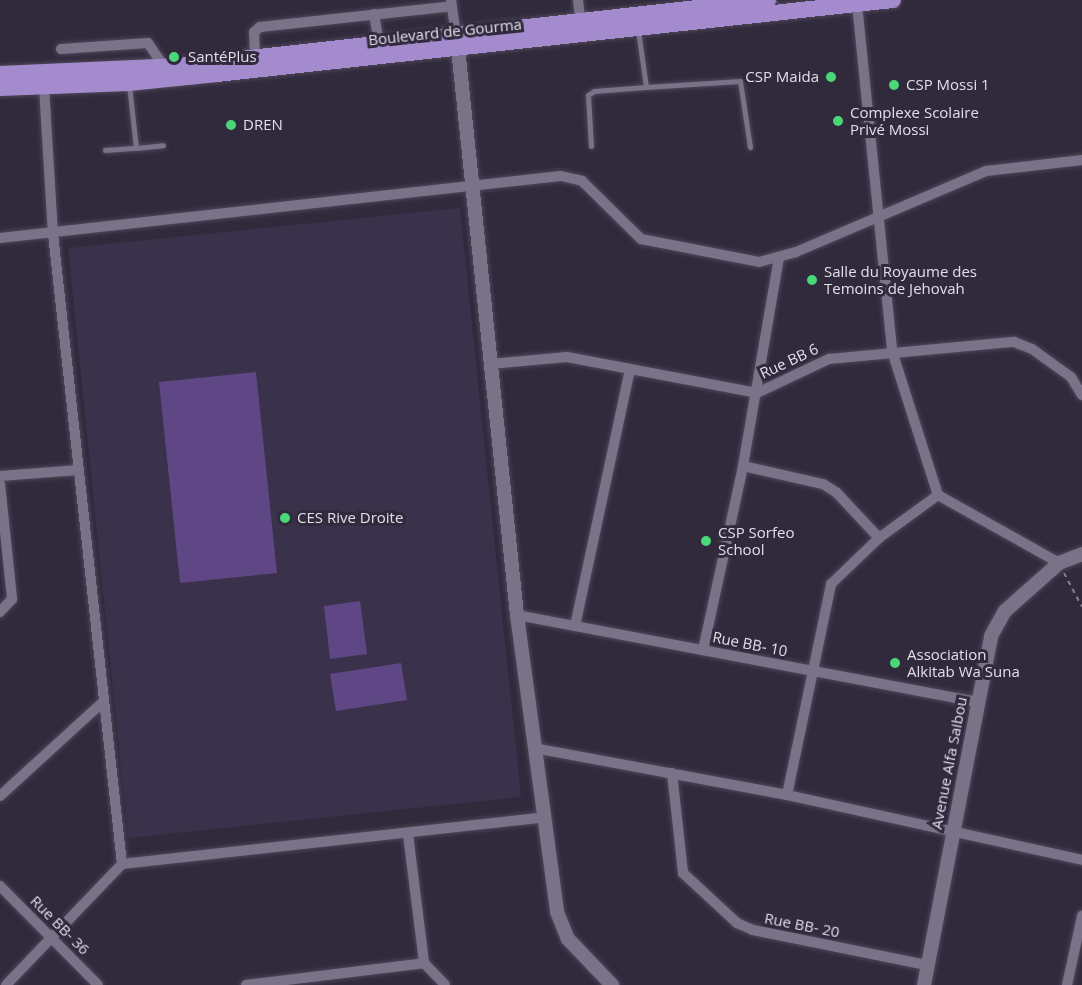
<!DOCTYPE html>
<html>
<head>
<meta charset="utf-8">
<style>
  body { margin:0 }
  #map { position:relative; width:1082px; height:985px; overflow:hidden; background:#312a3d; font-family:"Open Sans",sans-serif }
  div>[style] { position:absolute }
  .built>* { inset:0; background:#3a314a }
  .green>* { inset:0; background:#5f4785 }
  .path>* { height:2px; margin-top:-1px; transform-origin:0; background:repeating-linear-gradient(90deg,#878191 0 4.5px,transparent 0 9px) }
  .roads { filter:drop-shadow(0 0 2px #4d4757) drop-shadow(0 0 2px #4d4757) }
  .service>* { height:5px; margin:-2.5px; padding:0 2.5px; transform-origin:2.5px; border-radius:2.5px; background:#7a7289 }
  .minor>* { height:10px; margin:-5px; padding:0 5px; transform-origin:5px; border-radius:5px; background:#7a7289 }
  .tertiary>* { height:14px; margin:-7px; padding:0 7px; transform-origin:7px; border-radius:7px; background:#7a7289 }
  .trunk>* { height:16px; margin:-8px; padding:0 8px; transform-origin:8px; border-radius:8px; background:#a48bce }
  .dots>* { width:16px; height:16px; translate:-50% -50%; box-sizing:border-box; border:3px solid #312a3d; border-radius:50% }
  span { translate:-50% -50%; white-space:nowrap; text-align:center; line-height:1.15; -webkit-text-stroke:6px #312a3d; paint-order:stroke }
  .street-label { font-size:15px; color:#e1ddea }
  .poi-label { font-size:15px; color:#e1ddea }
  .left { translate:0 -50%; text-align:left }
  .right { translate:-100% -50%; text-align:right }
</style>
</head>
<body>
<div id="map">
  <div class="built">
    <div style="clip-path:polygon(460px 208px,521px 797px,128px 838px,68px 248px)"></div>
  </div>
  <div class="green">
    <div style="clip-path:polygon(256px 372px,277px 573px,180px 583px,159px 382px)"></div>
    <div style="clip-path:polygon(360px 601px,367px 654px,330px 659px,324px 606px)"></div>
    <div style="clip-path:polygon(401px 663px,407px 700px,336px 711px,330px 674px)"></div>
  </div>
  <div class="path">
    <div style="left:1064px;top:573px;width:38px;rotate:62deg"></div>
  </div>
  <div class="roads">
    <div class="service">
      <div style="left:646px;top:87px;width:94px;rotate:-3.7deg"></div>
      <div style="left:740px;top:81px;width:67px;rotate:81.4deg"></div>
      <div style="left:591px;top:146px;width:51px;rotate:-93.4deg"></div>
      <div style="left:588px;top:95px;width:7px;rotate:-34deg"></div>
      <div style="left:594px;top:91px;width:52px;rotate:-4.4deg"></div>
      <div style="left:646px;top:87px;width:58px;rotate:-98deg"></div>
      <div style="left:136px;top:148px;width:27px;rotate:-6deg"></div>
      <div style="left:105px;top:150px;width:31px;rotate:-4deg"></div>
      <div style="left:136px;top:148px;width:63px;rotate:-96.3deg"></div>
    </div>
    <div class="minor">
      <div style="left:451px;top:0;width:34px;rotate:82deg"></div>
      <div style="left:578px;top:0;width:20px;rotate:84deg"></div>
      <div style="left:857px;top:4px;width:349px;rotate:84.2deg"></div>
      <div style="left:892px;top:351px;width:151px;rotate:72.3deg"></div>
      <div style="left:938px;top:495px;width:139px;rotate:29.3deg"></div>
      <div style="left:374px;top:14px;width:29px;rotate:80deg"></div>
      <div style="left:61px;top:49px;width:87px;rotate:-3.9deg"></div>
      <div style="left:148px;top:43px;width:29px;rotate:56deg"></div>
      <div style="left:255px;top:58px;width:26px;rotate:-92deg"></div>
      <div style="left:254px;top:32px;width:8px;rotate:-40deg"></div>
      <div style="left:260px;top:27px;width:193px;rotate:-6.2deg"></div>
      <div style="left:44px;top:87px;width:147px;rotate:86.5deg"></div>
      <div style="left:53px;top:234px;width:634px;rotate:83.75deg"></div>
      <div style="left:0;top:238px;width:564px;rotate:-6.31deg"></div>
      <div style="left:561px;top:176px;width:22px;rotate:13deg"></div>
      <div style="left:582px;top:181px;width:83px;rotate:44.5deg"></div>
      <div style="left:641px;top:239px;width:120px;rotate:11deg"></div>
      <div style="left:759px;top:262px;width:38px;rotate:-15deg"></div>
      <div style="left:796px;top:252px;width:207px;rotate:-23.1deg"></div>
      <div style="left:986px;top:171px;width:97px;rotate:-6.5deg"></div>
      <div style="left:490px;top:364px;width:77px;rotate:-5.2deg"></div>
      <div style="left:567px;top:357px;width:193px;rotate:10.7deg"></div>
      <div style="left:757px;top:393px;width:80px;rotate:-25.3deg"></div>
      <div style="left:829px;top:359px;width:186px;rotate:-5.3deg"></div>
      <div style="left:1014px;top:342px;width:19px;rotate:21deg"></div>
      <div style="left:1032px;top:349px;width:48px;rotate:35.7deg"></div>
      <div style="left:1071px;top:377px;width:21px;rotate:59deg"></div>
      <div style="left:743px;top:466px;width:82px;rotate:12.7deg"></div>
      <div style="left:823px;top:484px;width:15px;rotate:32deg"></div>
      <div style="left:836px;top:492px;width:63px;rotate:46.9deg"></div>
      <div style="left:0;top:476px;width:79px;rotate:-4.3deg"></div>
      <div style="left:0;top:484px;width:116px;rotate:84deg"></div>
      <div style="left:12px;top:599px;width:18px;rotate:133deg"></div>
      <div style="left:517px;top:615px;width:469px;rotate:10.7deg"></div>
      <div style="left:575px;top:626px;width:263px;rotate:-77.9deg"></div>
      <div style="left:703px;top:650px;width:188px;rotate:-77.7deg"></div>
      <div style="left:743px;top:466px;width:212px;rotate:-80.2deg"></div>
      <div style="left:534px;top:748px;width:257px;rotate:10.5deg"></div>
      <div style="left:787px;top:795px;width:302px;rotate:12.4deg"></div>
      <div style="left:672px;top:773px;width:101px;rotate:83.7deg"></div>
      <div style="left:683px;top:873px;width:74px;rotate:42.8deg"></div>
      <div style="left:737px;top:923px;width:17px;rotate:24deg"></div>
      <div style="left:753px;top:930px;width:177px;rotate:11.4deg"></div>
      <div style="left:787px;top:795px;width:216px;rotate:-78.2deg"></div>
      <div style="left:831px;top:584px;width:66px;rotate:-43.8deg"></div>
      <div style="left:879px;top:538px;width:73px;rotate:-36.1deg"></div>
      <div style="left:0;top:796px;width:141px;rotate:-42.4deg"></div>
      <div style="left:408px;top:834px;width:130px;rotate:82.9deg"></div>
      <div style="left:0;top:886px;width:139px;rotate:45.3deg"></div>
      <div style="left:6px;top:985px;width:168px;rotate:-46.2deg"></div>
      <div style="left:122px;top:864px;width:423px;rotate:-6.3deg"></div>
      <div style="left:246px;top:985px;width:179px;rotate:-7deg"></div>
      <div style="left:424px;top:963px;width:30px;rotate:46deg"></div>
      <div style="left:1067px;top:985px;width:71px;rotate:-77.7deg"></div>
    </div>
    <div class="tertiary">
      <div style="left:458px;top:48px;width:570px;rotate:84.06deg"></div>
      <div style="left:517px;top:615px;width:300px;rotate:82.3deg"></div>
      <div style="left:557px;top:912px;width:29px;rotate:68deg"></div>
      <div style="left:568px;top:939px;width:64px;rotate:46.3deg"></div>
      <div style="left:924px;top:985px;width:355px;rotate:-79.1deg"></div>
      <div style="left:991px;top:636px;width:29px;rotate:-61deg"></div>
      <div style="left:1005px;top:611px;width:72px;rotate:-41.6deg"></div>
      <div style="left:1059px;top:563px;width:25px;rotate:-21deg"></div>
    </div>
    <div class="trunk">
      <div style="left:0;top:74px;width:179px;rotate:-2.6deg"></div>
      <div style="left:179px;top:66px;width:593px;rotate:-6.39deg"></div>
      <div style="left:0;top:88px;width:129px;rotate:-2.2deg"></div>
      <div style="left:129px;top:83px;width:88px;rotate:-5.8deg"></div>
      <div style="left:217px;top:74px;width:680px;rotate:-6.25deg"></div>
    </div>
  </div>
  <div class="dots">
    <div style="left:174px;top:57px;background:#4ad778"></div>
    <div style="left:831px;top:77px;background:#4ad778"></div>
    <div style="left:894px;top:85px;background:#4ad778"></div>
    <div style="left:838px;top:121px;background:#4ad778"></div>
    <div style="left:231px;top:125px;background:#4ad778"></div>
    <div style="left:812px;top:280px;background:#4ad778"></div>
    <div style="left:285px;top:518px;background:#4ad778"></div>
    <div style="left:706px;top:541px;background:#4ad778"></div>
    <div style="left:895px;top:663px;background:#4ad778"></div>
  </div>
  <div class="street-label">
    <span style="left:445px;top:32px;rotate:-6deg">Boulevard de Gourma</span>
    <span style="left:789px;top:361px;rotate:-25deg">Rue BB 6</span>
    <span style="left:750px;top:644px;rotate:11deg">Rue BB- 10</span>
    <span style="left:949px;top:763px;rotate:-79deg">Avenue Alfa Saibou</span>
    <span style="left:60px;top:925px;rotate:45deg">Rue BB- 36</span>
    <span style="left:802px;top:925px;rotate:11deg">Rue BB- 20</span>
  </div>
  <div class="poi-label">
    <span class="left" style="left:188px;top:57px">SantéPlus</span>
    <span class="right" style="left:819px;top:77px">CSP Maida</span>
    <span class="left" style="left:906px;top:85px">CSP Mossi 1</span>
    <span class="left" style="left:850px;top:121px">Complexe Scolaire<br>Privé Mossi</span>
    <span class="left" style="left:243px;top:125px">DREN</span>
    <span class="left" style="left:824px;top:280px">Salle du Royaume des<br>Temoins de Jehovah</span>
    <span class="left" style="left:297px;top:518px">CES Rive Droite</span>
    <span class="left" style="left:718px;top:541px">CSP Sorfeo<br>School</span>
    <span class="left" style="left:907px;top:663px">Association<br>Alkitab Wa Suna</span>
  </div>
</div>
</body>
</html>
